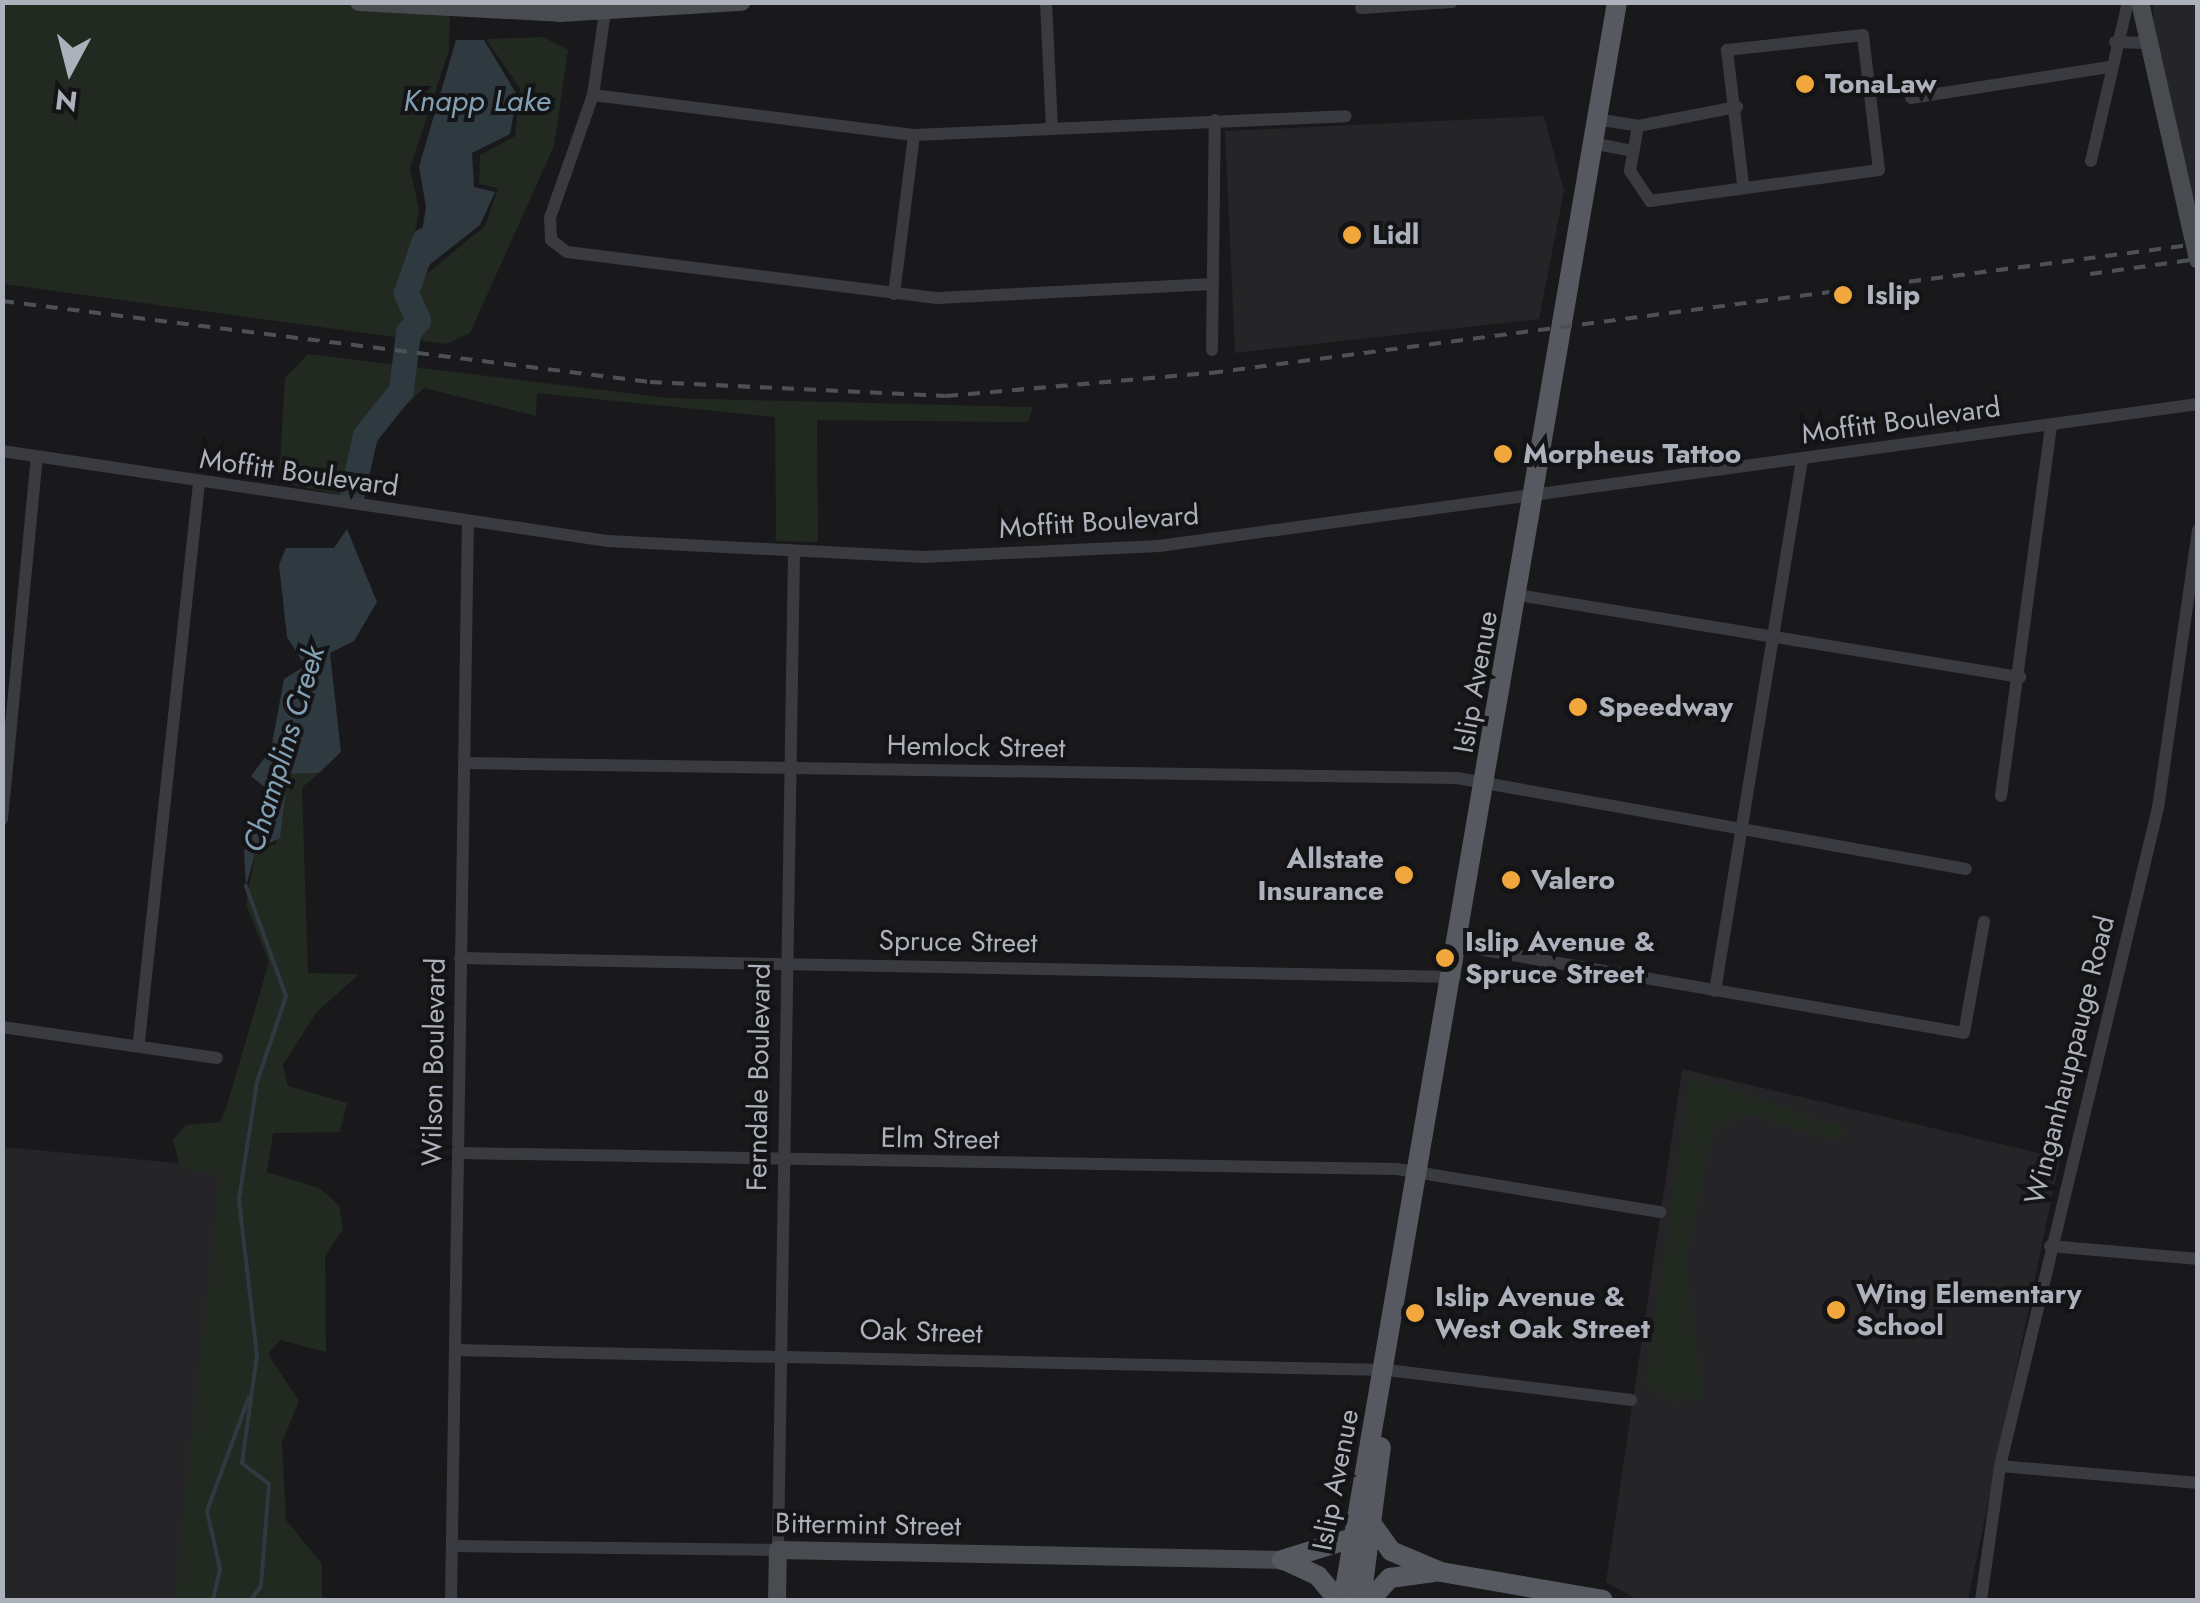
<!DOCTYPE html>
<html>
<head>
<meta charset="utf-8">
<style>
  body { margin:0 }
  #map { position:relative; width:2200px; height:1603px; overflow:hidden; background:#19191b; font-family:Jost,sans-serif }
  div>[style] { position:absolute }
  .built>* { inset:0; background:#252528 }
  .green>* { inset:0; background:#212921 }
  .water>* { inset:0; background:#2f3940 }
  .stream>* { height:4px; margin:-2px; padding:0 2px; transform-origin:2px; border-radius:2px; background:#2f3940 }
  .river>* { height:25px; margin:-12.5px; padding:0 12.5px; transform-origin:12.5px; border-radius:12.5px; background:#2f3940 }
  .street>* { height:12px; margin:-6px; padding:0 6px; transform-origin:6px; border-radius:6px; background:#3a3b40 }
  .secondary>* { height:18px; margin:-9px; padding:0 9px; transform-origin:9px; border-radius:9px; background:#484b50 }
  .primary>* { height:20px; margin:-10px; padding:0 10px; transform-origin:10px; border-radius:10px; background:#56595f }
  .rail>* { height:4px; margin-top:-2px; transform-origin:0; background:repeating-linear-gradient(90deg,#4d5055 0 12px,transparent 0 22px) }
  .dots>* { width:28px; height:28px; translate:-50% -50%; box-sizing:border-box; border:5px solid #141416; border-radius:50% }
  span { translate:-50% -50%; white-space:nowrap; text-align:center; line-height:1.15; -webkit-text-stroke:8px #141416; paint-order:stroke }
  .poi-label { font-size:28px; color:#acb1bb; font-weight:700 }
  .left { translate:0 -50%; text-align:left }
  .right { translate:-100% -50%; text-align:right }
  .street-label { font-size:28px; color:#acb1bb }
  .water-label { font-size:30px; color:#83a1b5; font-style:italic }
  .frame { position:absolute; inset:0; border:5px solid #acb1bb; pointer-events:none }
  .north { position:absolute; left:20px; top:20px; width:100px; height:100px; -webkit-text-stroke:8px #141416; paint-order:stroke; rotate:187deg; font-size:28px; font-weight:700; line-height:40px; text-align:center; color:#acb1bb }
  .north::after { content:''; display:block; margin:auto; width:35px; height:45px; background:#acb1bb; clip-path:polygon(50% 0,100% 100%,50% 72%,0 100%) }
</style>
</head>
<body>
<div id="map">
  <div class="built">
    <div style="clip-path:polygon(2154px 3px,2197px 3px,2197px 229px,2153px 29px)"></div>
    <div style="clip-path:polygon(1544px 116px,1564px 191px,1539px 319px,1235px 353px,1225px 131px)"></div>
    <div style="clip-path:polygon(1682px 1069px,2060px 1158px,1968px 1600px,1638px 1600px,1606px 1582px)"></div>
    <div style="clip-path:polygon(2px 1147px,233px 1168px,179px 1600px,3px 1600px)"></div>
  </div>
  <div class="green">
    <div style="clip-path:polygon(3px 3px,535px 3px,517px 13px,450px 11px,449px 50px,410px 168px,419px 210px,408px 271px,423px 277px,485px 226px,498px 188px,479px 184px,480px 155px,515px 136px,520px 89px,486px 39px,543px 37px,568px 50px,554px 146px,470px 333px,446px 344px,3px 284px)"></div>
    <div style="clip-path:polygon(308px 354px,667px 398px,1033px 407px,1028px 422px,817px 420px,818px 542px,776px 541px,775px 417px,537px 393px,536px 416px,424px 388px,382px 429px,358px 499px,279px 482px,285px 378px)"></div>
    <div style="clip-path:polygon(319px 773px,302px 788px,308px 973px,359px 974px,316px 1013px,283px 1065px,288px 1086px,347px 1103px,340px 1132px,273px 1133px,267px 1172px,319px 1188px,339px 1205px,343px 1229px,325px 1256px,326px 1352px,280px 1340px,268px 1354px,299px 1401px,282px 1442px,286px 1520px,322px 1564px,322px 1600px,174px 1600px,220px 1176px,180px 1167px,173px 1140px,186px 1125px,220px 1122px,227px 1105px,269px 962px,246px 904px,256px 849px,276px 844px,288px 774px)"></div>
    <div style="clip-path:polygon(1690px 1074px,1846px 1129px,1840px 1139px,1816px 1136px,1750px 1114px,1714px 1129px,1686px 1259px,1703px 1398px,1674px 1403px,1645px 1385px)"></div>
  </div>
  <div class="water">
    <div style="clip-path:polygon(456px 40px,484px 40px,517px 95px,510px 134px,472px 153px,474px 187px,495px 192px,480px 225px,415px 276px,426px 207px,419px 167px)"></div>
    <div style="clip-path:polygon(347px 529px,377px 602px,354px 641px,330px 653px,341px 752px,319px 773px,288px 774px,280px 838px,256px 850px,246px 886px,244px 852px,267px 789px,251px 776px,271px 749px,284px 679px,305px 666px,287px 637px,279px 565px,286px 548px,334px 548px)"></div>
  </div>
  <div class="stream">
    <div style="left:246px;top:886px;width:117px;rotate:70deg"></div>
    <div style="left:286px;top:996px;width:91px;rotate:108.6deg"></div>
    <div style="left:257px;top:1082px;width:119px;rotate:98.7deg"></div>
    <div style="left:239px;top:1200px;width:156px;rotate:83.4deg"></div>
    <div style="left:257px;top:1355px;width:109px;rotate:97.9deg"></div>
    <div style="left:242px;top:1463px;width:34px;rotate:38deg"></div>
    <div style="left:269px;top:1484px;width:102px;rotate:94.5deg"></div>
    <div style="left:261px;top:1586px;width:17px;rotate:126deg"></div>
    <div style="left:213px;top:1600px;width:32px;rotate:-77deg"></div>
    <div style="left:220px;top:1569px;width:59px;rotate:-102.6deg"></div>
    <div style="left:207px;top:1511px;width:121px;rotate:-69.8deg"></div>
  </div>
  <div class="river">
    <div style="left:352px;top:493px;width:59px;rotate:-77.4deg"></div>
    <div style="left:365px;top:435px;width:58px;rotate:-51.3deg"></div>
    <div style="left:401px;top:390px;width:58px;rotate:-83.1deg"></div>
    <div style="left:408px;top:332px;width:16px;rotate:-50deg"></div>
    <div style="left:418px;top:320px;width:30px;rotate:-114deg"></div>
    <div style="left:406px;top:293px;width:56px;rotate:-71.2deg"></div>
  </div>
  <div class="street">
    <div style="left:1046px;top:2px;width:126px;rotate:87.3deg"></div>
    <div style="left:1361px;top:8px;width:91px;rotate:-3.8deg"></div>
    <div style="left:605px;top:12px;width:84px;rotate:98.2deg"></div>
    <div style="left:593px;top:95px;width:130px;rotate:109.3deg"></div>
    <div style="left:550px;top:218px;width:22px;rotate:87deg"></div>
    <div style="left:551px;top:240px;width:20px;rotate:37deg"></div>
    <div style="left:567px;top:252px;width:373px;rotate:7.1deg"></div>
    <div style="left:937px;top:298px;width:276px;rotate:-2.9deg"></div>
    <div style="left:2115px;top:42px;width:31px;rotate:2deg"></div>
    <div style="left:593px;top:95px;width:323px;rotate:7.1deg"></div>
    <div style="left:914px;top:135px;width:432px;rotate:-2.5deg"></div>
    <div style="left:1911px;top:98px;width:201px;rotate:-8.9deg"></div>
    <div style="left:1602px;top:120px;width:36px;rotate:9deg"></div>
    <div style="left:1638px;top:126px;width:101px;rotate:-10.9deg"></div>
    <div style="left:1638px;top:126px;width:46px;rotate:100.1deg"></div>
    <div style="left:1630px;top:171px;width:36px;rotate:56deg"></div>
    <div style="left:1650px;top:201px;width:231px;rotate:-7.7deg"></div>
    <div style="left:1879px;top:170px;width:136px;rotate:-96.8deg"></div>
    <div style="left:1863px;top:35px;width:137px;rotate:173.7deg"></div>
    <div style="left:1727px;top:50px;width:136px;rotate:83.2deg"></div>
    <div style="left:1597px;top:144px;width:37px;rotate:11deg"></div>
    <div style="left:2091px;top:161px;width:163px;rotate:-76.9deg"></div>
    <div style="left:894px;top:294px;width:160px;rotate:-82.8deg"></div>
    <div style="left:1212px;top:350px;width:230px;rotate:-89.3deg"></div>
    <div style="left:2px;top:451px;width:613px;rotate:8.45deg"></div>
    <div style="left:608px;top:541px;width:316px;rotate:2.9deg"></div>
    <div style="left:924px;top:557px;width:235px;rotate:-2.7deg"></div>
    <div style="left:1159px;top:546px;width:1049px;rotate:-7.78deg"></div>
    <div style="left:1518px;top:595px;width:509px;rotate:9.28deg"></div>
    <div style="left:465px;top:763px;width:992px;rotate:0.87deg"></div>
    <div style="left:1457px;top:778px;width:517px;rotate:10.14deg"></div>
    <div style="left:2001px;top:796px;width:373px;rotate:-82.3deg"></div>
    <div style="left:2px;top:819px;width:364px;rotate:-84.5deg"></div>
    <div style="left:1460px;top:946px;width:511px;rotate:9.79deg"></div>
    <div style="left:1964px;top:1033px;width:113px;rotate:-79.8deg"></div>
    <div style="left:460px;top:958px;width:995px;rotate:1.09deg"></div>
    <div style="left:1715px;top:991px;width:538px;rotate:-80.7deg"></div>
    <div style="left:2px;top:1027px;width:217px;rotate:8.2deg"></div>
    <div style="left:139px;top:1041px;width:561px;rotate:-83.86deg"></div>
    <div style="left:458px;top:1153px;width:939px;rotate:0.98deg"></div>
    <div style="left:1397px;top:1169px;width:267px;rotate:9.3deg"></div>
    <div style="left:2050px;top:1246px;width:149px;rotate:5deg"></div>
    <div style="left:455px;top:1350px;width:932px;rotate:1.23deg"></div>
    <div style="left:1387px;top:1370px;width:246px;rotate:7deg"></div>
    <div style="left:2000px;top:1466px;width:199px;rotate:4.9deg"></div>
    <div style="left:453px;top:1546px;width:325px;rotate:0.7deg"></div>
    <div style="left:778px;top:1550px;width:995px;rotate:-89.08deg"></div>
    <div style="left:451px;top:1600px;width:1077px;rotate:-89.1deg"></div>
    <div style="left:1981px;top:1600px;width:135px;rotate:-81.9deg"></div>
    <div style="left:2000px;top:1466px;width:677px;rotate:-76.5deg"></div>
    <div style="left:2158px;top:808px;width:281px;rotate:-81.8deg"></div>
  </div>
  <div class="secondary">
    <div style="left:359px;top:2px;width:201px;rotate:3.1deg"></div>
    <div style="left:560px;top:13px;width:182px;rotate:-3.5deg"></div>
    <div style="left:2140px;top:2px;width:264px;rotate:77.3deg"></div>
    <div style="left:777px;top:1600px;width:50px;rotate:-88.9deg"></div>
    <div style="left:778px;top:1550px;width:504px;rotate:1.14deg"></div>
  </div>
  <div class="primary">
    <div style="left:1371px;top:1523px;width:34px;rotate:54deg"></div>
    <div style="left:1391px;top:1551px;width:54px;rotate:22.8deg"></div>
    <div style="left:1441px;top:1572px;width:164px;rotate:9.8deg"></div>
    <div style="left:1282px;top:1560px;width:73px;rotate:-17.4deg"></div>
    <div style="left:1284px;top:1560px;width:38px;rotate:25deg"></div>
    <div style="left:1318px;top:1576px;width:31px;rotate:50deg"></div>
    <div style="left:1343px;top:1600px;width:1621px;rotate:-80.27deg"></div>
    <div style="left:1361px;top:1600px;width:154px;rotate:-82.6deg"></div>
    <div style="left:1370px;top:1600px;width:30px;rotate:-48deg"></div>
    <div style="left:1390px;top:1578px;width:44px;rotate:-7.8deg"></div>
  </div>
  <div class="rail">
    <div style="left:2090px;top:274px;width:109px;rotate:-7.9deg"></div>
    <div style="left:2px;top:301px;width:653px;rotate:7.13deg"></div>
    <div style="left:650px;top:382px;width:296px;rotate:2.7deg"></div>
    <div style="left:946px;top:396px;width:266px;rotate:-5deg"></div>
    <div style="left:1211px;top:373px;width:995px;rotate:-7.45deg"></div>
  </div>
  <div class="dots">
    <div style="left:1805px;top:84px;background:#f1a73b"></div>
    <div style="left:1352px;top:235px;background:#f1a73b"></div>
    <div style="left:1843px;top:295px;background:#f1a73b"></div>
    <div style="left:1503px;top:454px;background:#f1a73b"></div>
    <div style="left:1578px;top:707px;background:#f1a73b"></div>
    <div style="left:1404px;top:875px;background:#f1a73b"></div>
    <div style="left:1511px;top:880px;background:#f1a73b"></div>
    <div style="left:1445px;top:958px;background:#f1a73b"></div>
    <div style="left:1836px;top:1310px;background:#f1a73b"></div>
    <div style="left:1415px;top:1313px;background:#f1a73b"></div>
  </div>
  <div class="poi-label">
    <span class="left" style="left:1825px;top:84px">TonaLaw</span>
    <span class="left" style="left:1372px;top:235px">Lidl</span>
    <span class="left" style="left:1866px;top:295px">Islip</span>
    <span class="left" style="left:1523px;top:454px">Morpheus Tattoo</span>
    <span class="left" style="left:1598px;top:707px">Speedway</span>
    <span class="right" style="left:1384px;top:875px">Allstate<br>Insurance</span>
    <span class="left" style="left:1531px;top:880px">Valero</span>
    <span class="left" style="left:1465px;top:958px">Islip Avenue &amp;<br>Spruce Street</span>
    <span class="left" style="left:1856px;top:1310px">Wing Elementary<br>School</span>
    <span class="left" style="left:1435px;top:1313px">Islip Avenue &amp;<br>West Oak Street</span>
  </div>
  <div class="street-label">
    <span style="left:1901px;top:421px;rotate:-8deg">Moffitt Boulevard</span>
    <span style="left:299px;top:473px;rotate:8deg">Moffitt Boulevard</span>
    <span style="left:1099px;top:522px;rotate:-4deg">Moffitt Boulevard</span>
    <span style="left:1476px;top:682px;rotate:-80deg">Islip Avenue</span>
    <span style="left:976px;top:747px;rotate:1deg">Hemlock Street</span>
    <span style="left:958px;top:942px;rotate:1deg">Spruce Street</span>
    <span style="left:2070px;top:1060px;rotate:-76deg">Winganhauppauge Road</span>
    <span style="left:434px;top:1062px;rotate:-89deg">Wilson Boulevard</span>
    <span style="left:759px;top:1077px;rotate:-89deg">Ferndale Boulevard</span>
    <span style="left:940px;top:1139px;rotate:1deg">Elm Street</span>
    <span style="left:921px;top:1332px;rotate:2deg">Oak Street</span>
    <span style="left:1336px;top:1480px;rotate:-79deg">Islip Avenue</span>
    <span style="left:868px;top:1525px;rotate:1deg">Bittermint Street</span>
  </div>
  <div class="water-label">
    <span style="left:477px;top:101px">Knapp Lake</span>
    <span style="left:284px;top:749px;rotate:-73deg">Champlins Creek</span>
  </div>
  <div class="frame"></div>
  <div class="north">N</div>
</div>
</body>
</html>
